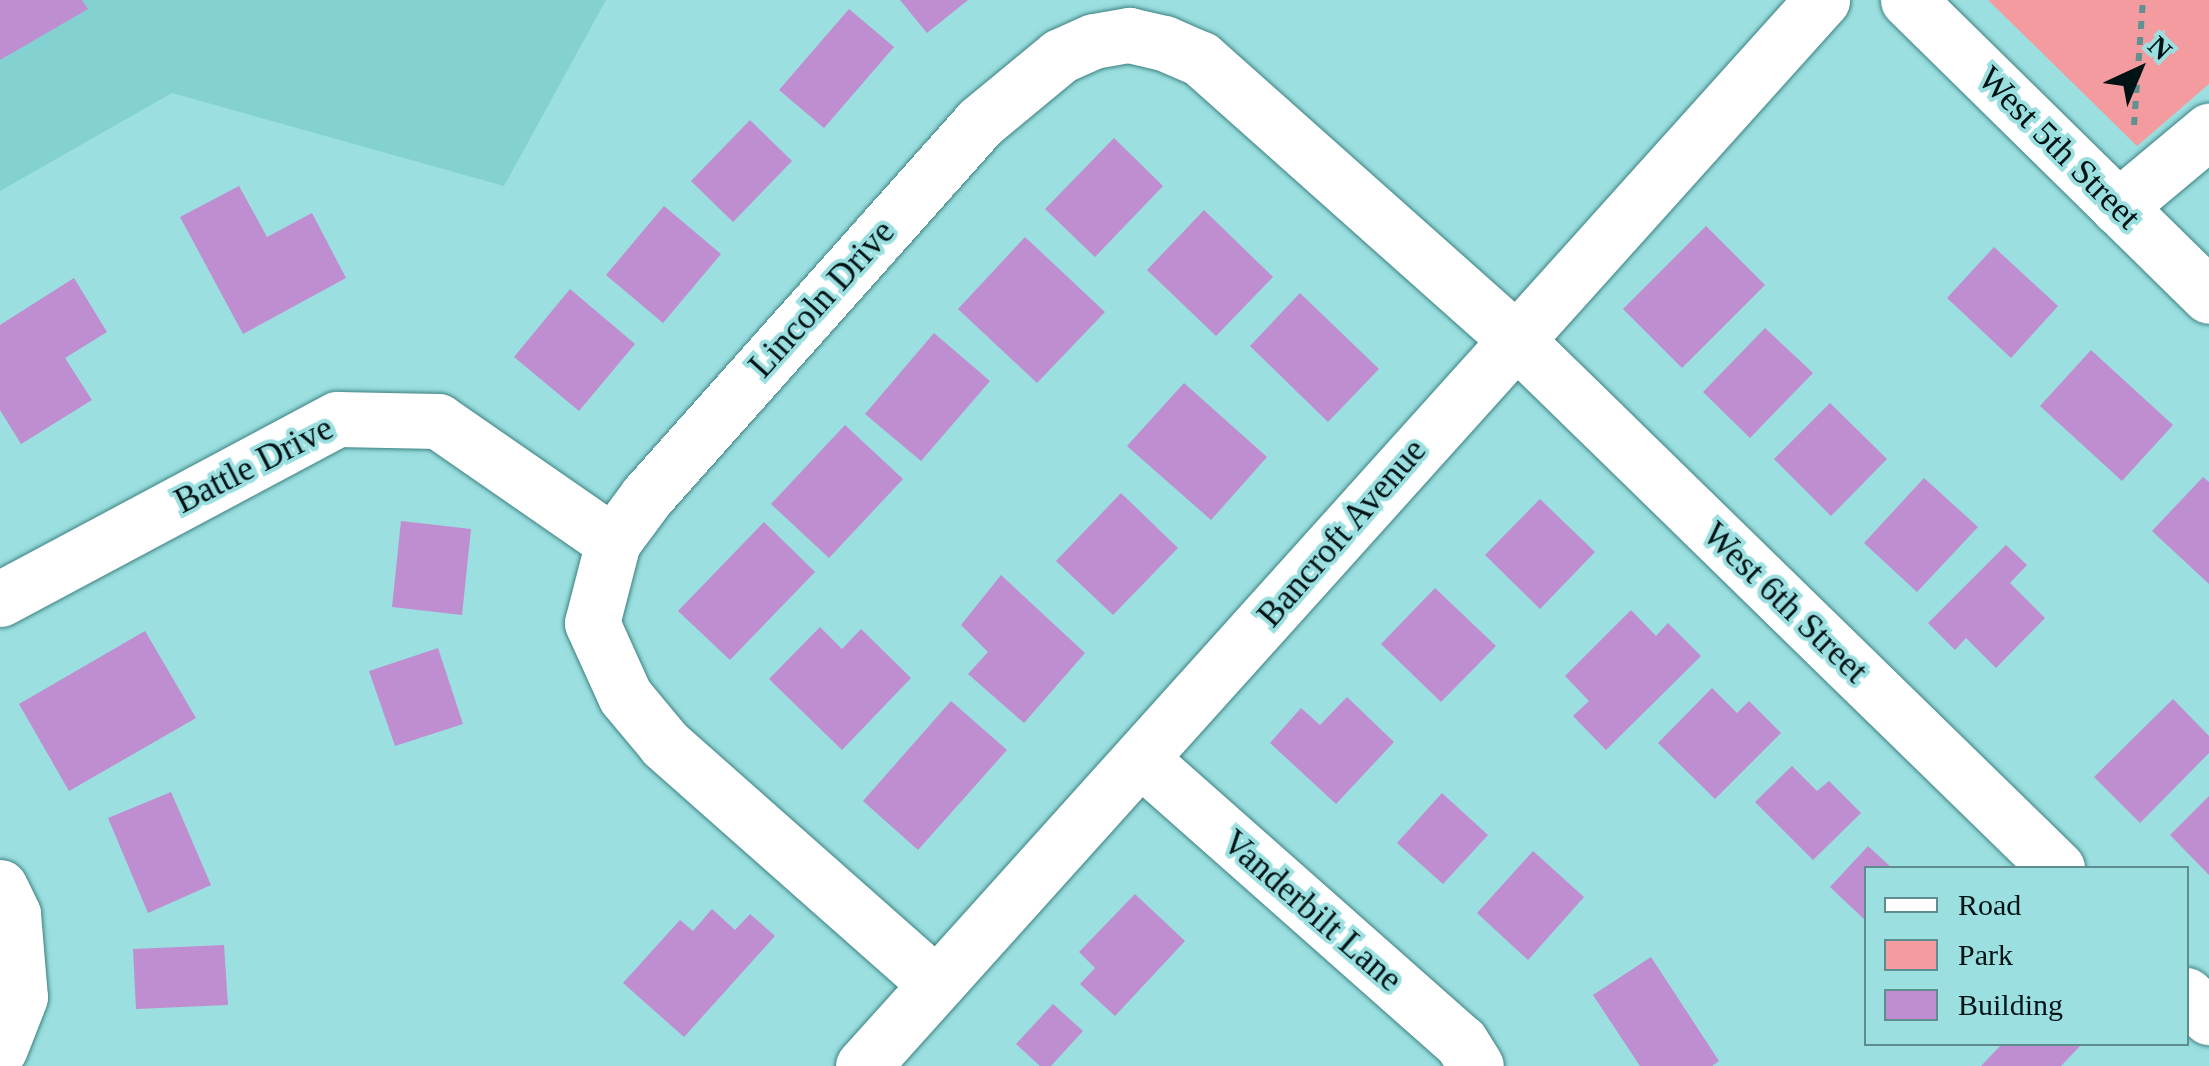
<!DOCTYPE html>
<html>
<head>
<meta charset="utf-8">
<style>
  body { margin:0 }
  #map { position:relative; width:2209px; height:1066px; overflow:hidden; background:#9bdfe0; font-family:Georgia,serif }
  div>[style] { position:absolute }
  .built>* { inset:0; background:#84d1d2 }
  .green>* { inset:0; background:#f49ba0 }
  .building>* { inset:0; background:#be8ed0 }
  .path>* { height:6px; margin-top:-3px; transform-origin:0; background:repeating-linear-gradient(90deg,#5f9192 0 8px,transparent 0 16px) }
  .roads { filter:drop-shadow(0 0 2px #3d8081) drop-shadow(0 0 2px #3d8081) }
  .minor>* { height:55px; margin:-27.5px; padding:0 27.5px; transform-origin:27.5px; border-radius:27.5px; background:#fff }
  .major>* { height:55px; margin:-27.5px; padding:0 27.5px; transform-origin:27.5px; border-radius:27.5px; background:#fff }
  span { translate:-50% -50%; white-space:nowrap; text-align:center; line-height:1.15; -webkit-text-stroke:8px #9bdfe0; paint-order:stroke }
  .street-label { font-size:35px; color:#001314 }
  .legend { position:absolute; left:1864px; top:866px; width:325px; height:180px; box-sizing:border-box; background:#9bdfe0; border:2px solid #5d8d8e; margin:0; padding:12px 18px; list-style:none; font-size:30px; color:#001314 }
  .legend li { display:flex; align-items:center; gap:20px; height:50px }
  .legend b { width:50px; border:2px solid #5d8d8e }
  .north { position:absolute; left:2089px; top:20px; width:100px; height:100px; -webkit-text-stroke:8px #9bdfe0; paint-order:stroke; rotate:44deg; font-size:28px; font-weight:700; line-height:40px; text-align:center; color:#001314 }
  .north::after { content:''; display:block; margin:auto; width:35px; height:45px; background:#001314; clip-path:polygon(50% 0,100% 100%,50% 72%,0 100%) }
</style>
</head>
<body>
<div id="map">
  <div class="built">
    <div style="clip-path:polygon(0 0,606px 0,504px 186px,172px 93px,0 191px)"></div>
  </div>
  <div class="green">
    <div style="clip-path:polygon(1988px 0,2209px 0,2209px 84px,2137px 146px)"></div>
  </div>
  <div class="building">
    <div style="clip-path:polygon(0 0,82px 0,88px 9px,0 60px)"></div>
    <div style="clip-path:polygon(900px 0,968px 0,927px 33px)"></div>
    <div style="clip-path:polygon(849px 9px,894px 47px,824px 128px,779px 90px)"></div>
    <div style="clip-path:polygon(750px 120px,792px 161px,733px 222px,691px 181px)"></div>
    <div style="clip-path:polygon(1114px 138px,1163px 186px,1095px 257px,1045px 209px)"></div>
    <div style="clip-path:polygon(239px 186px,267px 237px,312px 213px,346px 278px,243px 334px,180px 217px)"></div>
    <div style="clip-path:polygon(664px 206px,721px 254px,663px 323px,606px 275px)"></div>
    <div style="clip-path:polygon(1204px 210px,1273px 277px,1216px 336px,1147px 270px)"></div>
    <div style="clip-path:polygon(1706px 226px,1765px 285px,1682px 368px,1623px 309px)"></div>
    <div style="clip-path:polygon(1025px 237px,1105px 312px,1037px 383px,958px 309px)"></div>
    <div style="clip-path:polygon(1994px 247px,2058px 306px,2011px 358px,1947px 298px)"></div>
    <div style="clip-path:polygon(74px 278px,107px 332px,65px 358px,92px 400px,21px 444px,0 410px,0 325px)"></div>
    <div style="clip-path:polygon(570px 289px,635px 344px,579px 411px,514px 357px)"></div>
    <div style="clip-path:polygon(1300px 293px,1379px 369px,1328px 422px,1250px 346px)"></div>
    <div style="clip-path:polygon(1765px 328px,1813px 373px,1750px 438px,1703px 392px)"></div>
    <div style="clip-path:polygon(934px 333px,990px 381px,921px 461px,865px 414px)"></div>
    <div style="clip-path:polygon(2091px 350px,2173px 425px,2122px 481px,2040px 406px)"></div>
    <div style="clip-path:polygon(1184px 383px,1267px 457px,1211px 520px,1127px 446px)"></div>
    <div style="clip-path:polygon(1830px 403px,1887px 459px,1831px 516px,1774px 459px)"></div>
    <div style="clip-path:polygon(845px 425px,903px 479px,829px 558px,771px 504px)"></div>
    <div style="clip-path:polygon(2203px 477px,2209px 482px,2209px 584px,2152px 531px)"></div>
    <div style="clip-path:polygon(1924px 478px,1978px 527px,1917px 592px,1864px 543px)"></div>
    <div style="clip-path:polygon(1121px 493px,1178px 548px,1113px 615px,1056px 561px)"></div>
    <div style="clip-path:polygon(1540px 499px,1595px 552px,1540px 609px,1485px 555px)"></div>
    <div style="clip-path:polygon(401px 521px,471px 529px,462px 615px,392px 607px)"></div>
    <div style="clip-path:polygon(764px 522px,815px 572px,730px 660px,678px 611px)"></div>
    <div style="clip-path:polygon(2006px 545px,2027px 565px,2010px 583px,2045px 618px,1996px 668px,1966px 638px,1955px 650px,1928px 623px)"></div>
    <div style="clip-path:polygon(1001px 575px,1085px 653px,1024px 723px,968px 674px,988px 652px,961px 625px)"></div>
    <div style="clip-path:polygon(1435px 588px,1496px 646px,1441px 702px,1381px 644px)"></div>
    <div style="clip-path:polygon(1631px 610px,1656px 636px,1668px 623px,1701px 656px,1606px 750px,1573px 716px,1589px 701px,1565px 676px)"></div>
    <div style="clip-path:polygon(820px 627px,842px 649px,861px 629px,911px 678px,842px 750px,769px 679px)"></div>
    <div style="clip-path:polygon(145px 631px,196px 718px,69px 791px,19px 704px)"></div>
    <div style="clip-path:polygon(438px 648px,463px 724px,395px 746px,369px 671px)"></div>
    <div style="clip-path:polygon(1712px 688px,1737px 713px,1749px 701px,1781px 733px,1715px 799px,1658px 743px)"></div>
    <div style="clip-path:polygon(1347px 697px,1394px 742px,1336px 804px,1270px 743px,1301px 708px,1320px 725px)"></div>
    <div style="clip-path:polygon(2173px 699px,2209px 736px,2209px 753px,2140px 823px,2094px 777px)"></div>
    <div style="clip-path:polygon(951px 701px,1007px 750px,918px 850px,863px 801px)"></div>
    <div style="clip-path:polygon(1792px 766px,1817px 791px,1829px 781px,1861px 813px,1813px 860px,1755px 802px)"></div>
    <div style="clip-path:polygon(171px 792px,211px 885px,148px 913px,108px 818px)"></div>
    <div style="clip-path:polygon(1442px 793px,1488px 835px,1443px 884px,1397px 843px)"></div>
    <div style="clip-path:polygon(2209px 796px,2209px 875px,2170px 835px)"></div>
    <div style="clip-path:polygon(1868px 846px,1892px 868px,1866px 868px,1866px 921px,1830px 887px)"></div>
    <div style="clip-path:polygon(1533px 851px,1584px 897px,1528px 960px,1477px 913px)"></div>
    <div style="clip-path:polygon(1135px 894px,1185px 941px,1115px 1016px,1080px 984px,1095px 968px,1079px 952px)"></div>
    <div style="clip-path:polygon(712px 909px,735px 930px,750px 914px,775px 936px,684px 1037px,623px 983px,680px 920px,693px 931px)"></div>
    <div style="clip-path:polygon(224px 945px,228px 1005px,136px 1009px,133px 949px)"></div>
    <div style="clip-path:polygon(1651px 957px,1719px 1061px,1712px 1066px,1640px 1066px,1593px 995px)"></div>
    <div style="clip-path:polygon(1053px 1004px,1083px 1031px,1051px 1066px,1040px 1066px,1016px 1044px)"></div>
    <div style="clip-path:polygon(2002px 1044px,2082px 1044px,2061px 1066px,1981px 1066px)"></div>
  </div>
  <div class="path">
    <div style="left:2134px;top:125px;width:125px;rotate:-85.9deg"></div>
  </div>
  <div class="roads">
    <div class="minor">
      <div style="left:2118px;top:207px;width:119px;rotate:-39.9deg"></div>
      <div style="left:0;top:599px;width:382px;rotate:-28.1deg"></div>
      <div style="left:337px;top:419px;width:101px;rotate:1.1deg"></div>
      <div style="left:438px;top:421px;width:213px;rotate:34.7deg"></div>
      <div style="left:1142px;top:760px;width:426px;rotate:41.5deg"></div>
      <div style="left:1461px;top:1042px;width:28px;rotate:58deg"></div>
      <div style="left:0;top:887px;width:30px;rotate:64deg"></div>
      <div style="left:13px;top:914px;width:83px;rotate:85.2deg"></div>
      <div style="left:20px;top:997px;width:55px;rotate:111.4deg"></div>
      <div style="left:936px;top:984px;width:362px;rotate:-138.5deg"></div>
      <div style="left:665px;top:744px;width:62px;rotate:-129.8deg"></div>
      <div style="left:625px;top:696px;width:80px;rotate:-114.3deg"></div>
      <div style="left:592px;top:623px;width:84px;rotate:-75.5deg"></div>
      <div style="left:613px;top:542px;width:57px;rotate:-53.5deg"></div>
      <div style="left:647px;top:496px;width:499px;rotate:-48.3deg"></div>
      <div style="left:979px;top:123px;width:105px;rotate:-39.6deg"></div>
      <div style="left:1060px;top:56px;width:37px;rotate:-24deg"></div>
      <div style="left:1094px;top:41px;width:36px;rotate:-10deg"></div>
      <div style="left:1129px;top:35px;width:36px;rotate:13deg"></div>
      <div style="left:1164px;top:43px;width:40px;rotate:23.4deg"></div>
      <div style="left:1201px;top:59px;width:419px;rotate:41.7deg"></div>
      <div style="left:1514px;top:338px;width:759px;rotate:44.31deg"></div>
      <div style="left:2186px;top:995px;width:32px;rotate:44deg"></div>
      <div style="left:863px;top:1066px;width:1434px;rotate:-48.02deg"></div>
    </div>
    <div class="major">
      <div style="left:1908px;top:0;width:422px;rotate:44.5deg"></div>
    </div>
  </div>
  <div class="street-label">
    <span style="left:2059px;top:148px;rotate:45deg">West 5th Street</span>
    <span style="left:822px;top:299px;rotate:-48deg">Lincoln Drive</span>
    <span style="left:254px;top:465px;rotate:-27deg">Battle Drive</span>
    <span style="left:1342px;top:533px;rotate:-49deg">Bancroft Avenue</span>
    <span style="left:1785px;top:603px;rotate:44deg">West 6th Street</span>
    <span style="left:1312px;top:911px;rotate:41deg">Vanderbilt Lane</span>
  </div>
  <ul class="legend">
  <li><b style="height:12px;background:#fff"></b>Road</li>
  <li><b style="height:28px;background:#f49ba0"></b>Park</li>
  <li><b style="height:28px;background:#be8ed0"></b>Building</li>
  </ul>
  <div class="north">N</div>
</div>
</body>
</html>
